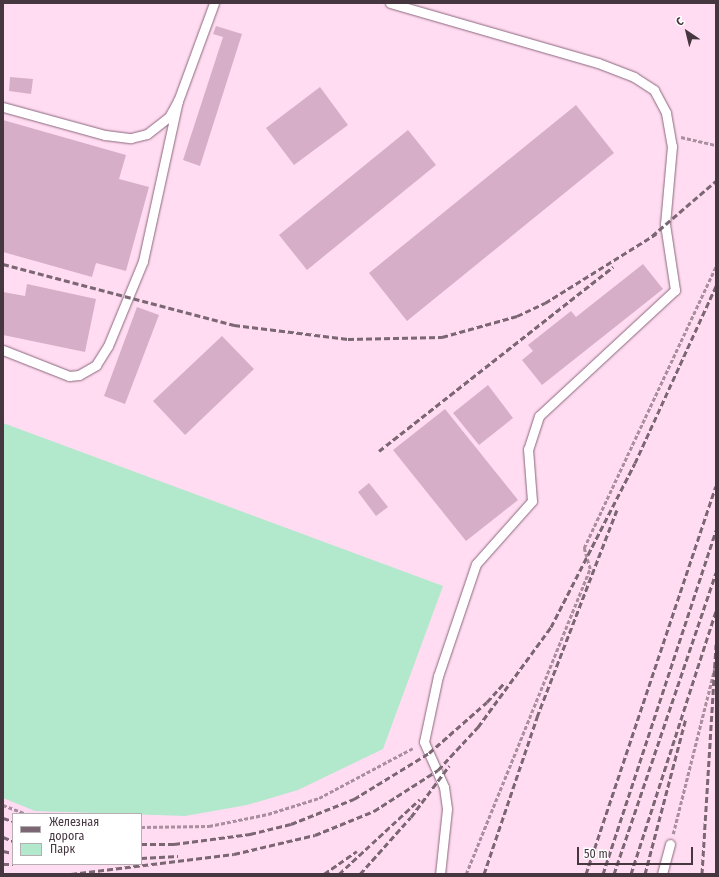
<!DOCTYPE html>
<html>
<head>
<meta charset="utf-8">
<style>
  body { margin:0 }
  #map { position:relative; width:719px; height:877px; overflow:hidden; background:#ffdcf1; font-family:"Fira Sans Condensed",sans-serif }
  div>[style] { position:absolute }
  .green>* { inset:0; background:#b2e8cb }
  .building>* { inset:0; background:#d7aec8 }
  .path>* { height:2.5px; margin-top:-1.25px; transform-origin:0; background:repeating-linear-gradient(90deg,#a88e9e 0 4px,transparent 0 6px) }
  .roads { filter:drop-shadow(0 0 1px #8b667e) drop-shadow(0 0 1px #8b667e) }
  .service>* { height:9px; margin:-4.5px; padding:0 4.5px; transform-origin:4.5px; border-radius:4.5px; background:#fff }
  .rail>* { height:3px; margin-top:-1.5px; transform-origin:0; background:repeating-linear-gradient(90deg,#7b6673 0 6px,transparent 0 9px) }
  span { translate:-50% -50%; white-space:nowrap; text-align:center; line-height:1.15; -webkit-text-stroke:3px #fff; paint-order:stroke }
  .frame { position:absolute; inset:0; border:4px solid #463640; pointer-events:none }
  .legend { position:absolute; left:12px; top:813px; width:130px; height:52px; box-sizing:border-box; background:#fff; border:1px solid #b5afb3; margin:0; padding:5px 7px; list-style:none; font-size:12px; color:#463640 }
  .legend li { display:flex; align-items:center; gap:8px; height:20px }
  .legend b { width:20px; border:1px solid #b5afb3 }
  .north { position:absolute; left:667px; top:12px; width:40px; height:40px; -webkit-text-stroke:3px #fff; paint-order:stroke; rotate:325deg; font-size:11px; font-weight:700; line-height:16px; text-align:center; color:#463640 }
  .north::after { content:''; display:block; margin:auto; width:14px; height:18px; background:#463640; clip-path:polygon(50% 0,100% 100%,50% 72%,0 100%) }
  .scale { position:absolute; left:577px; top:847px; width:116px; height:18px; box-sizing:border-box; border:2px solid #463640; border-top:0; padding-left:5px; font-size:12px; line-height:14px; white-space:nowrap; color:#463640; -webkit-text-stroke:3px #fff; paint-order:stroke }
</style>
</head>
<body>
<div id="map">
  <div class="green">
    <div style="clip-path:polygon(3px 423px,443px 586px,383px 749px,298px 790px,247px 805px,185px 816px,35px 811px,3px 798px)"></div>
  </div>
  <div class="building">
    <div style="clip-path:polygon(216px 26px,242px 34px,200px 166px,183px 160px,223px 37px,213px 34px)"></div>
    <div style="clip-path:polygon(10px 77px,33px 79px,31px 94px,9px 91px)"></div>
    <div style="clip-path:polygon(320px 87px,348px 125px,294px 165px,266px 128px)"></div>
    <div style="clip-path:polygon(576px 105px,614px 153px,407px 321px,369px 273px)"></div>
    <div style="clip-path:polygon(3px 120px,126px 155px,119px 179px,149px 187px,126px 271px,96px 263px,92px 277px,3px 252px)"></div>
    <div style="clip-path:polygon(408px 130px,436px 165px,307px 270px,279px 235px)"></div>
    <div style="clip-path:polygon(643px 264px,663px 289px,542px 385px,522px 360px,533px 351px,528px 345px,571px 311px,576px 317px)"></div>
    <div style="clip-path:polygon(27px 284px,96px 299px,85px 352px,3px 335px,3px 292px,25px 296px)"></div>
    <div style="clip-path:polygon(137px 307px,159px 315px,125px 404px,104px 396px)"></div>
    <div style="clip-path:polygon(222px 336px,254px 369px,185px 435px,153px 401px)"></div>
    <div style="clip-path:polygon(488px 385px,513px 418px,479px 445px,453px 413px)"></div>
    <div style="clip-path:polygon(445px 409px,518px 500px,466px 541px,393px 450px)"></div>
    <div style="clip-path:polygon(369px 483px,388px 507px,376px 516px,358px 492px)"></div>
  </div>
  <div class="path">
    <div style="left:681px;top:137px;width:36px;rotate:13deg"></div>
    <div style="left:3px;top:805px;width:25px;rotate:21deg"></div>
    <div style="left:141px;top:827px;width:68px;rotate:-0.8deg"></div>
    <div style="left:209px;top:826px;width:60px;rotate:-11.5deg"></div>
    <div style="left:268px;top:814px;width:53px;rotate:-17.4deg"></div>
    <div style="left:319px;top:798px;width:106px;rotate:-28deg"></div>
    <div style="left:673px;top:834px;width:176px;rotate:-75.9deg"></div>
    <div style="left:466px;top:874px;width:329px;rotate:-67.9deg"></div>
    <div style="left:590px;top:569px;width:22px;rotate:-106deg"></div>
    <div style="left:584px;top:548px;width:311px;rotate:-64.9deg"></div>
  </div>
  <div class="roads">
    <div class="service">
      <div style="left:390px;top:3px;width:216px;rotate:16.1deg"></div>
      <div style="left:598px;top:63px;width:39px;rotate:21deg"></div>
      <div style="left:634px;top:77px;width:24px;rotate:33deg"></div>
      <div style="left:654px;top:90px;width:26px;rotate:62deg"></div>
      <div style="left:666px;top:113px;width:34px;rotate:80deg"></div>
      <div style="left:672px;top:146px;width:78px;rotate:95.1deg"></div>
      <div style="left:665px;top:224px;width:67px;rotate:81.4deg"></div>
      <div style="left:675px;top:290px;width:185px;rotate:137.2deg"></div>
      <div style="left:539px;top:416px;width:35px;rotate:108deg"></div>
      <div style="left:528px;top:449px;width:52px;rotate:85.6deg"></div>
      <div style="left:532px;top:501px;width:84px;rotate:131.6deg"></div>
      <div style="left:476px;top:564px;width:118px;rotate:108.7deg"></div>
      <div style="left:438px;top:676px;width:67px;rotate:102deg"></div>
      <div style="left:424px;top:742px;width:49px;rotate:66deg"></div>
      <div style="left:444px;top:787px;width:22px;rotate:82deg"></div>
      <div style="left:447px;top:809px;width:65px;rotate:96.1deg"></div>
      <div style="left:3px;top:107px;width:106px;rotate:15.4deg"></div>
      <div style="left:105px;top:135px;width:26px;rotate:7deg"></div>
      <div style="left:131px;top:138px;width:16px;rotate:-14deg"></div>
      <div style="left:147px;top:134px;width:28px;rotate:-38deg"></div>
      <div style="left:169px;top:117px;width:18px;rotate:-61deg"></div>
      <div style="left:178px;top:101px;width:104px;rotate:-69.8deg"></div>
      <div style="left:3px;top:350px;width:71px;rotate:21.5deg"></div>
      <div style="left:69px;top:376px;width:10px;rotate:-6deg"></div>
      <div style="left:79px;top:375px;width:20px;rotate:-30deg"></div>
      <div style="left:96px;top:365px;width:22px;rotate:-58deg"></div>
      <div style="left:108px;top:346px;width:92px;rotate:-67.6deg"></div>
      <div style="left:143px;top:261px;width:164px;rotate:-77.7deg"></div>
      <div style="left:662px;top:874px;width:31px;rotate:-75deg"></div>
    </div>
  </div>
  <div class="rail">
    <div style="left:652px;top:236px;width:84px;rotate:-40.7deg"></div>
    <div style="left:3px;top:264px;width:239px;rotate:14.8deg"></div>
    <div style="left:234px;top:325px;width:115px;rotate:7deg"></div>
    <div style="left:348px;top:339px;width:94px;rotate:-1.2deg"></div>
    <div style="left:442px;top:337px;width:78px;rotate:-15.6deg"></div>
    <div style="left:517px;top:316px;width:31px;rotate:-25deg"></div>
    <div style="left:545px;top:303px;width:131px;rotate:-31.9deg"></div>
    <div style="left:379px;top:451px;width:298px;rotate:-38.2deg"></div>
    <div style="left:3px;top:818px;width:10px;rotate:17deg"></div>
    <div style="left:3px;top:837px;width:11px;rotate:22deg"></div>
    <div style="left:141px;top:844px;width:33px"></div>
    <div style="left:174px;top:844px;width:77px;rotate:-7.5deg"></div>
    <div style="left:250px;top:834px;width:42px;rotate:-13.7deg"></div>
    <div style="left:291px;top:824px;width:68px;rotate:-21.6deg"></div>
    <div style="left:354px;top:799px;width:88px;rotate:-31.5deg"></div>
    <div style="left:429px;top:753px;width:77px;rotate:-41.3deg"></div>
    <div style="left:487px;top:702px;width:27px;rotate:-48deg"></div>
    <div style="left:3px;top:851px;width:10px;rotate:11deg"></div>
    <div style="left:141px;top:858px;width:37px;rotate:-3deg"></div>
    <div style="left:3px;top:864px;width:10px"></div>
    <div style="left:71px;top:874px;width:164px;rotate:-7deg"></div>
    <div style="left:234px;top:854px;width:83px;rotate:-13.2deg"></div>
    <div style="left:315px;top:835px;width:64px;rotate:-22.1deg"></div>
    <div style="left:374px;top:811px;width:76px;rotate:-32.6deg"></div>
    <div style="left:438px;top:770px;width:59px;rotate:-47.1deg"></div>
    <div style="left:478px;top:727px;width:124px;rotate:-53.9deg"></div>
    <div style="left:551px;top:627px;width:184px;rotate:-62.9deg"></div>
    <div style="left:635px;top:463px;width:195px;rotate:-65.4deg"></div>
    <div style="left:324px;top:874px;width:40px;rotate:-34.9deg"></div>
    <div style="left:339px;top:874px;width:110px;rotate:-42.8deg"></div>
    <div style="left:360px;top:874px;width:76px;rotate:-48.2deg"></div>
    <div style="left:411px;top:817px;width:64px;rotate:-53.3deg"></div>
    <div style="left:484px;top:874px;width:166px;rotate:-71.3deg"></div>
    <div style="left:537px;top:717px;width:222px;rotate:-68.9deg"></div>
    <div style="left:586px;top:874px;width:409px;rotate:-71.5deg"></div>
    <div style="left:603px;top:874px;width:362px;rotate:-71.8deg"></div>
    <div style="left:614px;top:874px;width:318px;rotate:-71.3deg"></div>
    <div style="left:631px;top:874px;width:276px;rotate:-72.1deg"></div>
    <div style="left:645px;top:874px;width:161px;rotate:-75.3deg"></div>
    <div style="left:702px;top:874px;width:230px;rotate:-86.5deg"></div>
  </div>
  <div class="frame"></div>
  <ul class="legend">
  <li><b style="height:5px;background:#7b6673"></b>Железная дорога</li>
  <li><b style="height:11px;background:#b2e8cb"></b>Парк</li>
  </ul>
  <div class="north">С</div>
  <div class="scale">50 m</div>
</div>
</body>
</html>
